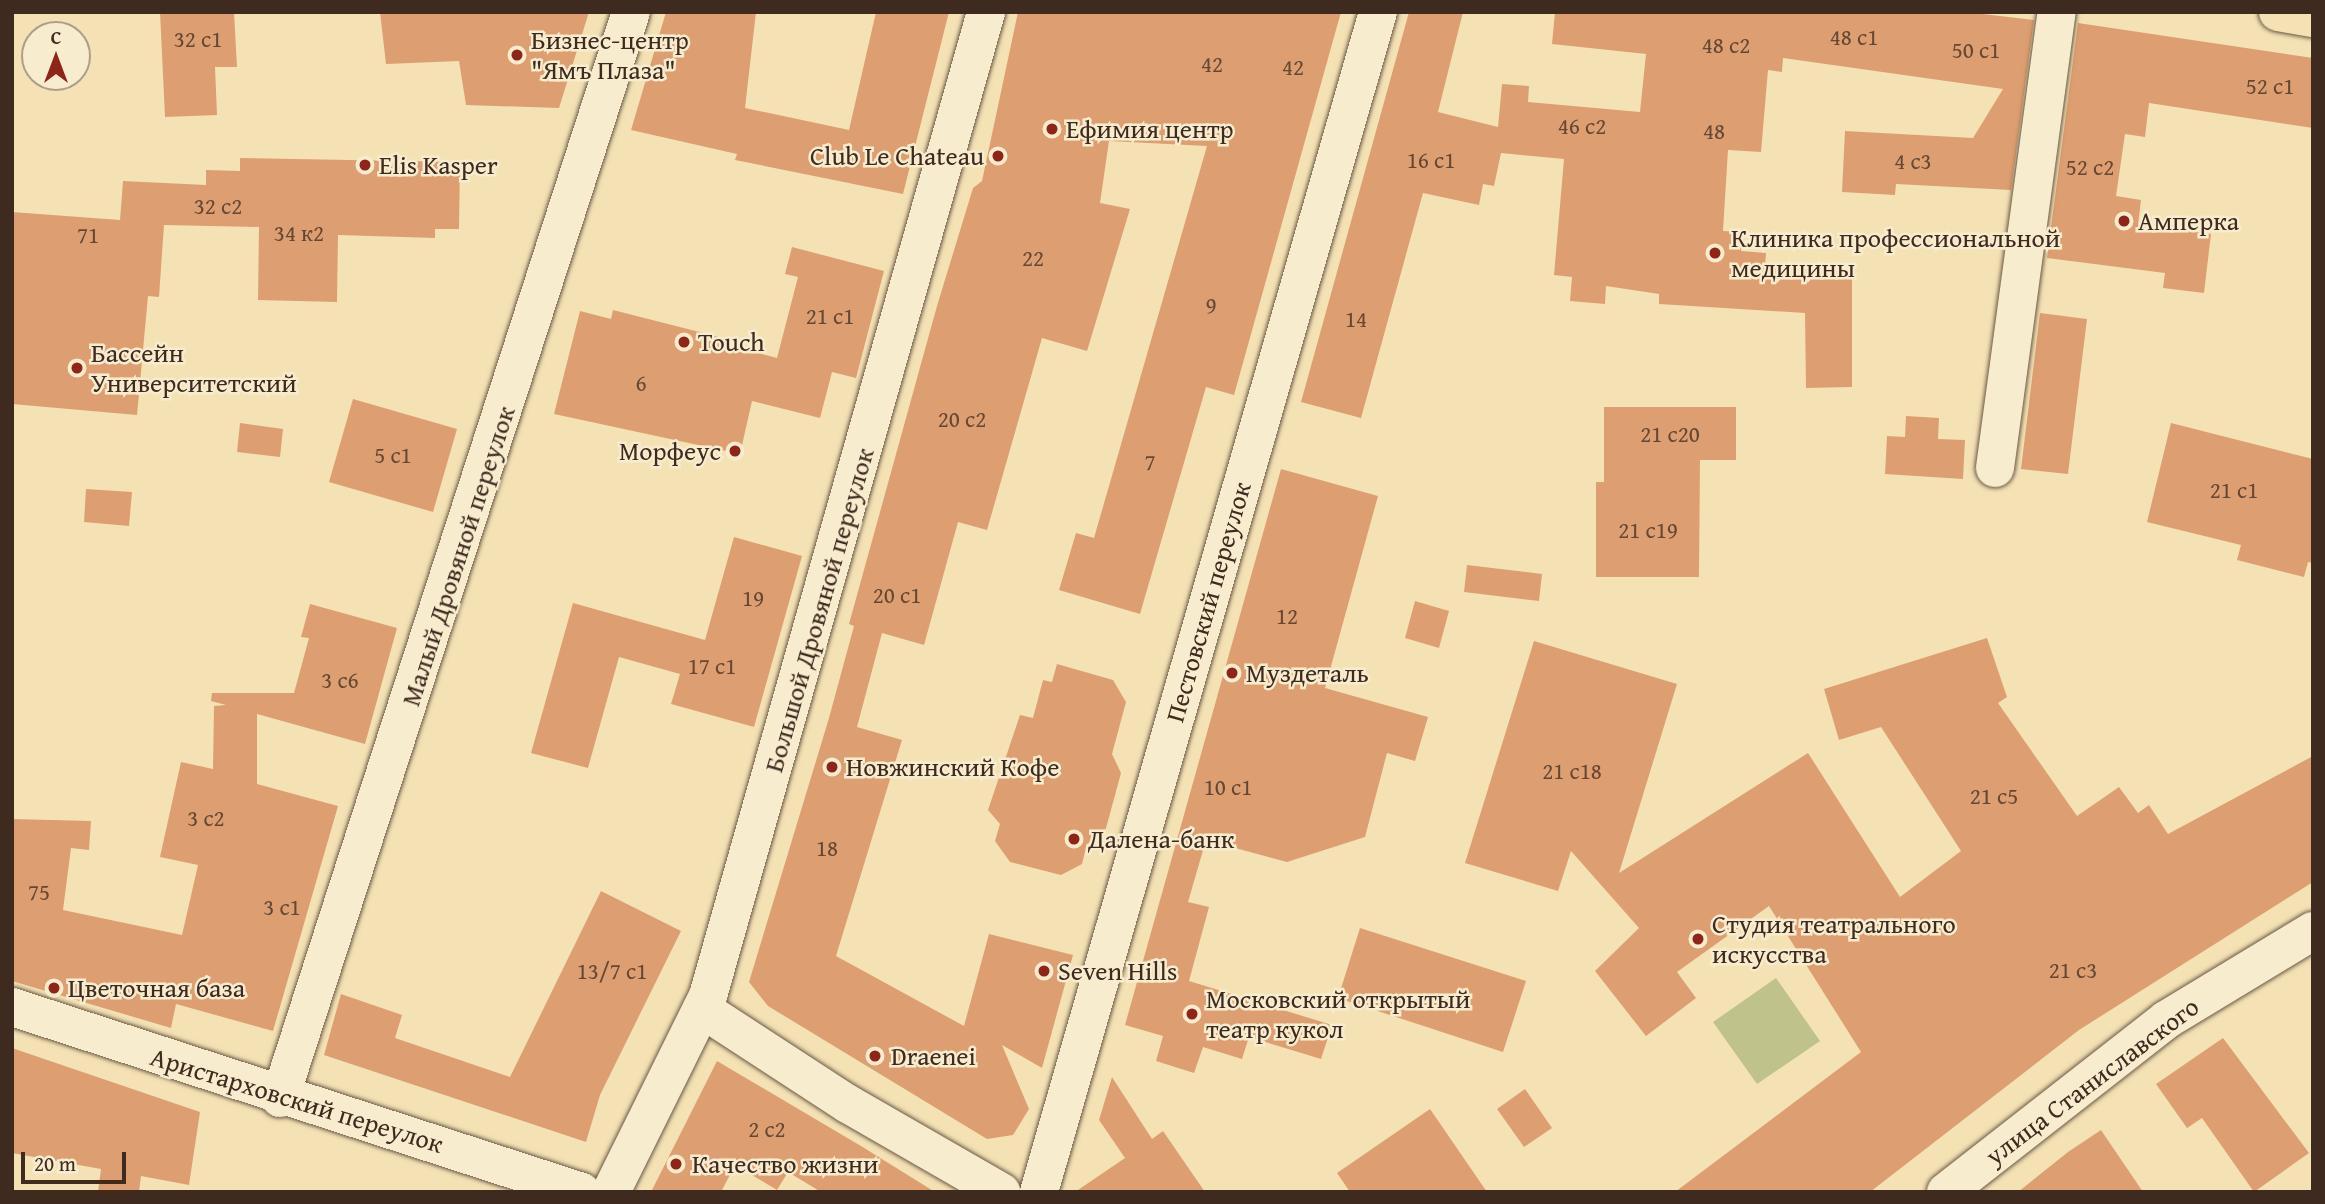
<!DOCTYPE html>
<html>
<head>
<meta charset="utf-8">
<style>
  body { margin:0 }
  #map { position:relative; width:2325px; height:1204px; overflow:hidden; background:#f4e2b5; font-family:"Gentium Book Plus",serif }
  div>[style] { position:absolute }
  .green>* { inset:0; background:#bfc28b }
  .building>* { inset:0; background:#dd9f71 }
  .roads { filter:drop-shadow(0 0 2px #6c5845) drop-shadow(0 0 2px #6c5845) }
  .minor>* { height:38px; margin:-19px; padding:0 19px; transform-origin:19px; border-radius:19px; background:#f8eccf }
  .major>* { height:38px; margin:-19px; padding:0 19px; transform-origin:19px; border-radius:19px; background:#f4e2b5 }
  .dots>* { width:19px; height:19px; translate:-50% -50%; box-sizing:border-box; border:4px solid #f8eccf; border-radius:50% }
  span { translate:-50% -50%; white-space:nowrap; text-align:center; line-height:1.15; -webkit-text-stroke:5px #f8eccf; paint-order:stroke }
  .number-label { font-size:23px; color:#664734 }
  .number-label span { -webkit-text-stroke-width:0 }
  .poi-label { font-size:26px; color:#3f2a20 }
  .left { translate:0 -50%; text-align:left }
  .right { translate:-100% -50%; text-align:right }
  .street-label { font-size:26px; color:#3f2a20 }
  .frame { position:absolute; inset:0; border:14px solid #3f2a20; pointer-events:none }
  .north { position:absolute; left:21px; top:21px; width:70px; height:70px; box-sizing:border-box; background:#f8eccf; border:2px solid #ae9e89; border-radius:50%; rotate:0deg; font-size:19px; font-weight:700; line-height:28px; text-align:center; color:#3f2a20 }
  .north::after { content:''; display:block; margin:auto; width:24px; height:32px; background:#8f2418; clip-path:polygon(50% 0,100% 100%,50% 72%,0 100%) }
  .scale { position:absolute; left:21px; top:1152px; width:105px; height:32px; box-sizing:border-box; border:4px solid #3f2a20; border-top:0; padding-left:9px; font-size:21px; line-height:24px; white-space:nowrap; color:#3f2a20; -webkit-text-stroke:5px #f8eccf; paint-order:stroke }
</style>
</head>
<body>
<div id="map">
  <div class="green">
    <div style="clip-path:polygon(1776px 978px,1820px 1041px,1757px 1084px,1713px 1022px)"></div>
  </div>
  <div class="building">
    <div style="clip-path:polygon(160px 12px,234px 12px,237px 67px,215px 67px,217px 115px,165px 117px)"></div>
    <div style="clip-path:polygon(380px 12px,589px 12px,559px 108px,466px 105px,459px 61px,386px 64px)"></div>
    <div style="clip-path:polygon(666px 12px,756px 12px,745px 108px,849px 130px,876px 12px,949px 12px,903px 194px,735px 160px,737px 154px,631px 130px)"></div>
    <div style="clip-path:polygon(1018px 12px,1341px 12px,1234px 395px,1206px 387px,1140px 614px,1059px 590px,1076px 533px,1094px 538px,1207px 146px,1109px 141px,1100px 203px,1130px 209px,1087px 351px,1042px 338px,987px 530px,958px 522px,924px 645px,882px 633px,857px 727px,902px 740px,836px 956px,964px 1026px,989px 934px,1073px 955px,1042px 1068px,1002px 1045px,1029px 1109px,1013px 1135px,987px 1139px,768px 1006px,749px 982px,829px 718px,854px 626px,849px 624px,937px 306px,973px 188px,982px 181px)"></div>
    <div style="clip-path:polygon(1409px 12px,1463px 12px,1438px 112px,1498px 127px,1502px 84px,1529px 86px,1528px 102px,1640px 112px,1646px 54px,1552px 44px,1555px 12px,1966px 12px,2034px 20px,2011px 190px,1896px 184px,1895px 195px,1842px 192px,1845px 131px,1973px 138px,2003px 89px,1783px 58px,1782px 72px,1768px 70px,1761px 152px,1728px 150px,1723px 231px,1742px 232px,1741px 251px,1766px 253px,1765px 267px,1852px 272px,1852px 387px,1806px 388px,1805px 313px,1659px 304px,1659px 294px,1606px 286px,1605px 304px,1570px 301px,1572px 277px,1554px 275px,1564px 159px,1501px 153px,1494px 186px,1483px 184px,1479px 205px,1423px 193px,1361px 418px,1301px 402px)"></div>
    <div style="clip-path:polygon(2078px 23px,2313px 58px,2313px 128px,2149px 103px,2145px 137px,2125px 134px,2116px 196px,2141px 200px,2138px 225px,2211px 234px,2204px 293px,2163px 288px,2165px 273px,2047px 258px)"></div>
    <div style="clip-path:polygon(240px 158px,460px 162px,459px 229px,435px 229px,435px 238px,338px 235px,337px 302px,258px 300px,259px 227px,164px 225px,159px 297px,148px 296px,137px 415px,12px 404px,12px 212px,120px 220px,123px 181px,206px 185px,206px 170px,240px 171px)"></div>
    <div style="clip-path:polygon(792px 247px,884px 271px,856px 378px,832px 372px,820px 418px,752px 401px,740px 454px,554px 414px,580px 311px,611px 319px,613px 310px,719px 337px,718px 342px,777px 358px,798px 277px,785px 274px)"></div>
    <div style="clip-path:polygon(2040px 313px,2087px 319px,2068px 474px,2021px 469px)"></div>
    <div style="clip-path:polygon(353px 399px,457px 429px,433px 512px,329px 482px)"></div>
    <div style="clip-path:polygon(1604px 407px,1736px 407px,1736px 460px,1700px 460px,1699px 577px,1596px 577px,1596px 482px,1604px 482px)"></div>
    <div style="clip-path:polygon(1906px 416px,1939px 418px,1938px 439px,1965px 440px,1963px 479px,1885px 474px,1887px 436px,1905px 437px)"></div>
    <div style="clip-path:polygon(240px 423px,283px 429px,280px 457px,237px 452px)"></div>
    <div style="clip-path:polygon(2171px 423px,2313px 459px,2313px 563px,2308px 562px,2304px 577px,2237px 560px,2241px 545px,2147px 522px)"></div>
    <div style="clip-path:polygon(1281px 469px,1378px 496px,1325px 688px,1428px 717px,1415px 761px,1387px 753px,1365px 837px,1287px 862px,1206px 840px,1188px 902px,1209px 907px,1189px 981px,1332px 1025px,1321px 1059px,1249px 1037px,1242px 1059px,1203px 1047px,1194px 1073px,1156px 1061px,1163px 1036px,1125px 1025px)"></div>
    <div style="clip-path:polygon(86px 489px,132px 492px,129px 526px,84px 522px)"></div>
    <div style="clip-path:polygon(734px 537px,802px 556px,754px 727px,671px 704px,680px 674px,619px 657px,588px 768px,531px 753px,573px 603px,705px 640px)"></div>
    <div style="clip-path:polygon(1467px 565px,1542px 574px,1539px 601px,1464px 592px)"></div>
    <div style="clip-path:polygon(1415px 601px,1449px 611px,1439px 648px,1405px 638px)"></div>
    <div style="clip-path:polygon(310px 604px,397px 628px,365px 744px,257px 714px,257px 784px,338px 806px,273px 1031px,176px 1004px,171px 1028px,12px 981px,12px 819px,91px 821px,89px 850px,71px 848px,63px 910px,182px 935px,198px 865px,160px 857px,181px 762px,213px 769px,214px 706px,226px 705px,211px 701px,212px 693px,294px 693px,309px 638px,301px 637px)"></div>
    <div style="clip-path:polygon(1987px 638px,2007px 697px,1998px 703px,2077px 816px,2119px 787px,2138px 813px,2149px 805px,2168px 834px,2313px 756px,2313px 882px,2079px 1030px,1870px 1192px,1675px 1192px,1861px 1052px,1769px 906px,1677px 972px,1696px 998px,1646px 1036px,1595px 971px,1639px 928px,1571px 851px,1558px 891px,1465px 863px,1534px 641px,1677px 684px,1619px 873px,1808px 753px,1900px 897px,1961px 851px,1881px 727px,1839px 740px,1824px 689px)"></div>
    <div style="clip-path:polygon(1057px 664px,1113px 680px,1126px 702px,1112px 754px,1121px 773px,1105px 832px,1087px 844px,1082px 864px,1061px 875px,1010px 862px,995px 841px,1000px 824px,988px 810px,1020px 715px,1033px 718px,1043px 680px,1052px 682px)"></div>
    <div style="clip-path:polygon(601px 891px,681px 931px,600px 1095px,586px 1142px,324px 1055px,341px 994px,402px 1015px,395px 1038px,510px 1077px)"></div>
    <div style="clip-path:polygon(1360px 928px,1526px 981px,1503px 1052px,1338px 998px)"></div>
    <div style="clip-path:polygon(2223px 1038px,2309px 1153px,2254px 1192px,2202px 1118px,2187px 1128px,2156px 1084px)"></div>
    <div style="clip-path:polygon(12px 1048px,200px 1112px,189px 1185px,141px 1176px,139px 1192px,98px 1192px,101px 1169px,12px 1153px)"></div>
    <div style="clip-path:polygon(717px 1061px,861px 1146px,935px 1192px,821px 1192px,788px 1172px,777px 1190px,735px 1165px,721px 1192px,651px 1192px)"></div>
    <div style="clip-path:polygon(1112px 1077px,1152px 1139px,1163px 1131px,1205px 1192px,1075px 1192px,1125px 1158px,1099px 1120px)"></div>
    <div style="clip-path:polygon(1525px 1089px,1552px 1128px,1524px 1147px,1497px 1109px)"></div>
    <div style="clip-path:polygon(1430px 1109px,1487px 1192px,1350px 1192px,1337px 1173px)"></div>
    <div style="clip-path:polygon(2101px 1130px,2143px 1192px,2018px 1192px,2068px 1152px)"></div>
  </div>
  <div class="roads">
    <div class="minor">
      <div style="left:1995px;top:468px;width:460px;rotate:-82.3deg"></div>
      <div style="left:12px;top:1007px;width:599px;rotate:17.98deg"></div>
      <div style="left:702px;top:1009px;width:174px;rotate:33.1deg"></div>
      <div style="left:848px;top:1104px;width:177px;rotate:29.9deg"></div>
      <div style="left:280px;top:1098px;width:1141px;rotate:-72.09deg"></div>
      <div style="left:611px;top:1192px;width:219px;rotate:-63.7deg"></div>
      <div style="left:708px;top:996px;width:1023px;rotate:-74.22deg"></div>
      <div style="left:1039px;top:1192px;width:1228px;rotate:-73.97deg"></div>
      <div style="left:1946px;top:1192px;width:279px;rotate:-38deg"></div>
      <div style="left:2166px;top:1020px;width:172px;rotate:-31.2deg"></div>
    </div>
    <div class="major">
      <div style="left:2278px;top:12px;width:36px;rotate:10deg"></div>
    </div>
  </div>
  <div class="dots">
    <div style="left:517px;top:55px;background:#8f2418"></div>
    <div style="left:1052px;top:129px;background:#8f2418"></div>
    <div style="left:998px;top:156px;background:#8f2418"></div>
    <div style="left:365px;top:165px;background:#8f2418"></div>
    <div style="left:2124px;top:221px;background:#8f2418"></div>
    <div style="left:1715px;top:253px;background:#8f2418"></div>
    <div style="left:684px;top:342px;background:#8f2418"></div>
    <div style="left:77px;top:368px;background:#8f2418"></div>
    <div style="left:735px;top:451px;background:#8f2418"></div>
    <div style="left:1232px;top:673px;background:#8f2418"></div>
    <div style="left:832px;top:767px;background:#8f2418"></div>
    <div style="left:1074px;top:839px;background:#8f2418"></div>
    <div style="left:1698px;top:939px;background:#8f2418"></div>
    <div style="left:1044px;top:971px;background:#8f2418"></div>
    <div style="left:54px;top:988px;background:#8f2418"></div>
    <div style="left:1192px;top:1014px;background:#8f2418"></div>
    <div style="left:875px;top:1056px;background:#8f2418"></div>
    <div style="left:676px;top:1164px;background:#8f2418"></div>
  </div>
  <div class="number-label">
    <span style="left:1854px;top:37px">48 с1</span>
    <span style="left:198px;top:39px">32 с1</span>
    <span style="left:1726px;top:45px">48 с2</span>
    <span style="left:1976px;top:50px">50 с1</span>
    <span style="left:1212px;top:64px">42</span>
    <span style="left:1293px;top:67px">42</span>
    <span style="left:2270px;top:86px">52 с1</span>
    <span style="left:1582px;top:126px">46 с2</span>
    <span style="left:1714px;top:131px">48</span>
    <span style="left:1431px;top:160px">16 с1</span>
    <span style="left:1913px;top:161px">4 с3</span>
    <span style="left:2090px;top:167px">52 с2</span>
    <span style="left:218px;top:206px">32 с2</span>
    <span style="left:299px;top:233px">34 к2</span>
    <span style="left:88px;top:235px">71</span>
    <span style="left:1033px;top:258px">22</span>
    <span style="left:1211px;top:305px">9</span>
    <span style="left:830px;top:316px">21 с1</span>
    <span style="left:1356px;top:319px">14</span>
    <span style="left:641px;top:383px">6</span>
    <span style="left:962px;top:419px">20 с2</span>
    <span style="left:1670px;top:434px">21 с20</span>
    <span style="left:393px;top:455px">5 с1</span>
    <span style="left:1150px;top:462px">7</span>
    <span style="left:2234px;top:490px">21 с1</span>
    <span style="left:1648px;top:530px">21 с19</span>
    <span style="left:897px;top:595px">20 с1</span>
    <span style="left:753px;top:598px">19</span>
    <span style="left:1287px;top:616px">12</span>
    <span style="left:712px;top:666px">17 с1</span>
    <span style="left:340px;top:680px">3 с6</span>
    <span style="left:1572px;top:771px">21 с18</span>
    <span style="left:1228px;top:787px">10 с1</span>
    <span style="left:1994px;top:796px">21 с5</span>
    <span style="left:206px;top:818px">3 с2</span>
    <span style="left:827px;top:848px">18</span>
    <span style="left:39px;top:892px">75</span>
    <span style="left:282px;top:907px">3 с1</span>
    <span style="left:2073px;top:970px">21 с3</span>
    <span style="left:612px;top:971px">13/7 с1</span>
    <span style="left:767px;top:1129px">2 с2</span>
  </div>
  <div class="poi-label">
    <span class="left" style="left:531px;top:55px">Бизнес-центр<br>"Ямъ Плаза"</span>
    <span class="left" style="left:1066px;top:129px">Ефимия центр</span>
    <span class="right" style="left:984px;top:156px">Club Le Chateau</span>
    <span class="left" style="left:379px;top:165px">Elis Kasper</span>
    <span class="left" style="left:2138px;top:221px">Амперка</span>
    <span class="left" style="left:1731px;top:253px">Клиника профессиональной<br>медицины</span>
    <span class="left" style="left:698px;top:342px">Touch</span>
    <span class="left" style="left:91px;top:368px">Бассейн<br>Университетский</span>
    <span class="right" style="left:721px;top:451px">Морфеус</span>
    <span class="left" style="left:1246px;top:673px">Муздеталь</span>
    <span class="left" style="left:846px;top:767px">Новжинский Кофе</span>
    <span class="left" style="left:1088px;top:839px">Далена-банк</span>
    <span class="left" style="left:1712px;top:939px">Студия театрального<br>искусства</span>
    <span class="left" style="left:1058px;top:971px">Seven Hills</span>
    <span class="left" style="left:68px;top:988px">Цветочная база</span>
    <span class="left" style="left:1206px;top:1014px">Московский открытый<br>театр кукол</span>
    <span class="left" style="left:891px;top:1056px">Draenei</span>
    <span class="left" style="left:692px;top:1164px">Качество жизни</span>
  </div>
  <div class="street-label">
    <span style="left:458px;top:556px;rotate:-72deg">Малый Дровяной переулок</span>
    <span style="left:1208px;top:602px;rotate:-74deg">Пестовский переулок</span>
    <span style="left:819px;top:610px;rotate:-74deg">Большой Дровяной переулок</span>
    <span style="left:2092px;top:1081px;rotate:-37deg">улица Станиславского</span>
    <span style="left:297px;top:1100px;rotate:17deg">Аристарховский переулок</span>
  </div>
  <div class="frame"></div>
  <div class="north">С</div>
  <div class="scale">20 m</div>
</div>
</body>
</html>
